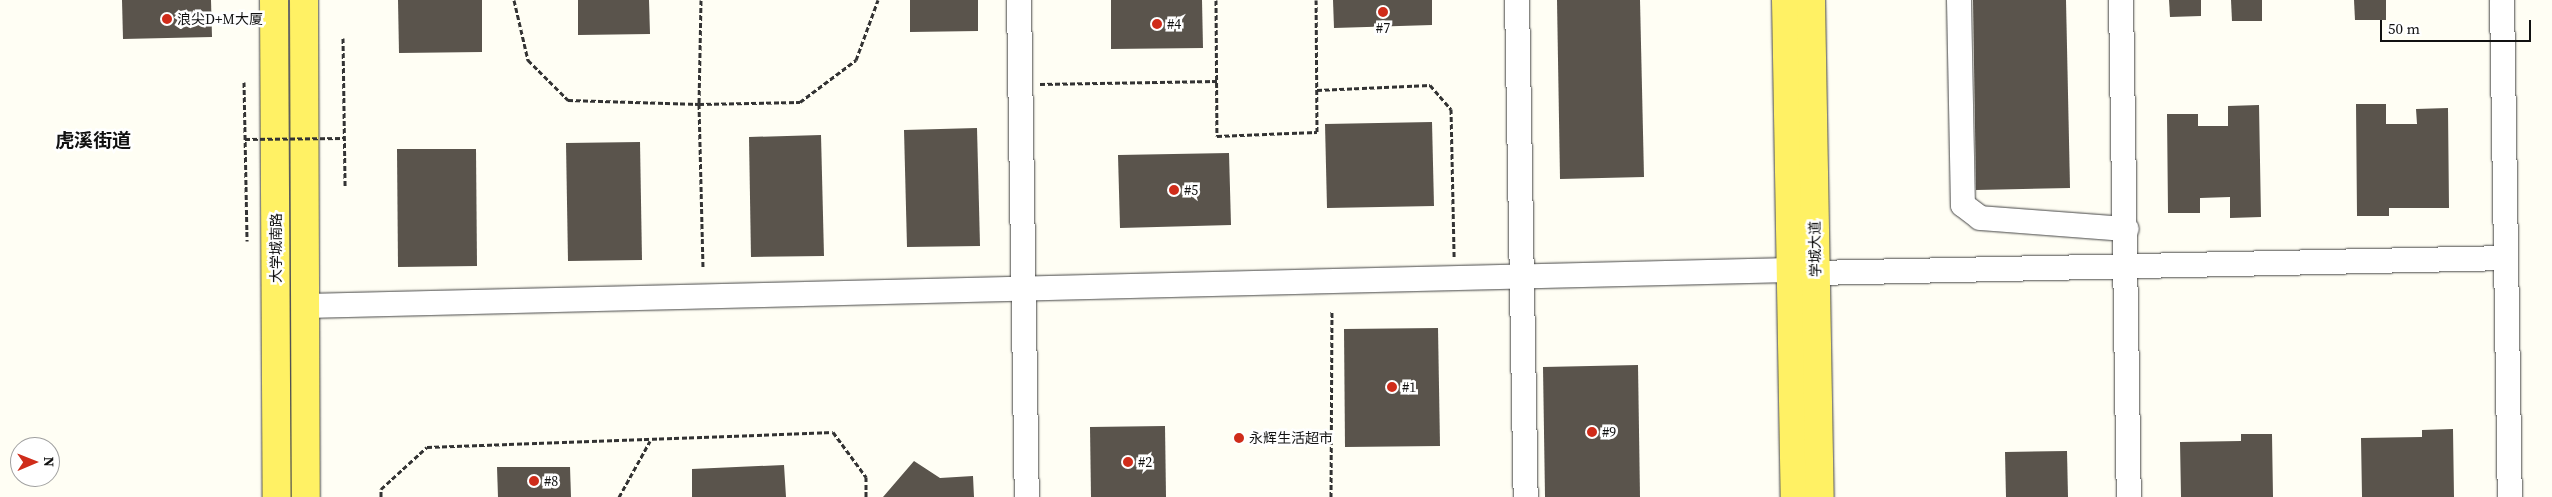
<!DOCTYPE html>
<html>
<head>
<meta charset="utf-8">
<style>
  body { margin:0 }
  #map { position:relative; width:2552px; height:497px; overflow:hidden; background:#fffef4; font-family:"Source Serif 4","Noto Sans SC",serif }
  div>[style] { position:absolute }
  .building>* { inset:0; background:#5a544c }
  .path>* { height:3px; margin-top:-1.5px; transform-origin:0; background:repeating-linear-gradient(90deg,#333 0 5px,transparent 0 7.5px) }
  .roads { filter:drop-shadow(0 0 1px #444) drop-shadow(0 0 1px #444) }
  .minor>* { height:24px; margin:-12px; padding:0 12px; transform-origin:12px; border-radius:12px; background:#fff }
  .major>* { height:28px; margin:-14px; padding:0 14px; transform-origin:14px; border-radius:14px; background:#fff164 }
  .path-bridge>* { height:3px; margin-top:-1.5px; transform-origin:0; background:repeating-linear-gradient(90deg,#333 0 5px,transparent 0 7.5px) }
  .dots>* { width:14px; height:14px; translate:-50% -50%; box-sizing:border-box; border:2px solid #fff; border-radius:50% }
  span { translate:-50% -50%; white-space:nowrap; text-align:center; line-height:1.15; -webkit-text-stroke:5px #fff; paint-order:stroke }
  .poi-label { font-size:14px; color:#111 }
  .left { translate:0 -50%; text-align:left }
  .street-label { font-size:14px; color:#111 }
  .district-label { font-size:19px; color:#111; font-weight:700 }
  .north { position:absolute; left:10px; top:437px; width:50px; height:50px; box-sizing:border-box; background:#fff; border:1px solid #a0a0a0; border-radius:50%; rotate:89deg; font-size:14px; font-weight:700; line-height:20px; text-align:center; color:#111 }
  .north::after { content:''; display:block; margin:auto; width:18px; height:22px; background:#cf2c1a; clip-path:polygon(50% 0,100% 100%,50% 72%,0 100%) }
  .scale { position:absolute; left:2380px; top:20px; width:151px; height:22px; box-sizing:border-box; border:2px solid #111; border-top:0; padding-left:6px; font-size:15px; line-height:18px; white-space:nowrap; color:#111; -webkit-text-stroke:4px #fff; paint-order:stroke }
</style>
</head>
<body>
<div id="map">
  <div class="building">
    <div style="clip-path:polygon(122px 0,211px 0,212px 37px,123px 39px)"></div>
    <div style="clip-path:polygon(398px 0,482px 0,482px 52px,399px 53px)"></div>
    <div style="clip-path:polygon(578px 0,649px 0,650px 34px,578px 35px)"></div>
    <div style="clip-path:polygon(910px 0,978px 0,978px 31px,910px 32px)"></div>
    <div style="clip-path:polygon(1111px 0,1202px 0,1203px 48px,1111px 49px)"></div>
    <div style="clip-path:polygon(1333px 0,1432px 0,1432px 25px,1334px 28px)"></div>
    <div style="clip-path:polygon(1557px 0,1640px 0,1644px 177px,1560px 179px)"></div>
    <div style="clip-path:polygon(1973px 0,2066px 0,2070px 188px,1976px 190px)"></div>
    <div style="clip-path:polygon(2169px 0,2201px 0,2201px 16px,2170px 17px)"></div>
    <div style="clip-path:polygon(2231px 0,2262px 0,2262px 21px,2232px 21px)"></div>
    <div style="clip-path:polygon(2354px 0,2386px 0,2386px 20px,2355px 20px)"></div>
    <div style="clip-path:polygon(2356px 104px,2386px 104px,2386px 124px,2417px 124px,2416px 109px,2448px 108px,2449px 208px,2389px 208px,2389px 216px,2357px 216px)"></div>
    <div style="clip-path:polygon(2259px 105px,2261px 217px,2230px 218px,2230px 197px,2200px 198px,2200px 213px,2168px 213px,2167px 114px,2198px 114px,2198px 126px,2228px 126px,2228px 106px)"></div>
    <div style="clip-path:polygon(1432px 122px,1434px 206px,1327px 208px,1325px 124px)"></div>
    <div style="clip-path:polygon(977px 128px,980px 246px,907px 247px,904px 130px)"></div>
    <div style="clip-path:polygon(821px 135px,824px 256px,751px 257px,749px 137px)"></div>
    <div style="clip-path:polygon(640px 142px,642px 260px,568px 261px,566px 143px)"></div>
    <div style="clip-path:polygon(397px 149px,476px 149px,477px 266px,398px 267px)"></div>
    <div style="clip-path:polygon(1229px 153px,1231px 225px,1120px 228px,1118px 155px)"></div>
    <div style="clip-path:polygon(1438px 328px,1440px 446px,1345px 447px,1344px 329px)"></div>
    <div style="clip-path:polygon(1638px 365px,1640px 497px,1545px 497px,1543px 367px)"></div>
    <div style="clip-path:polygon(1165px 426px,1166px 497px,1091px 497px,1090px 427px)"></div>
    <div style="clip-path:polygon(2453px 429px,2454px 497px,2362px 497px,2361px 438px,2422px 437px,2422px 430px)"></div>
    <div style="clip-path:polygon(2241px 434px,2272px 434px,2273px 497px,2181px 497px,2180px 442px,2241px 441px)"></div>
    <div style="clip-path:polygon(2067px 451px,2068px 497px,2006px 497px,2005px 452px)"></div>
    <div style="clip-path:polygon(914px 461px,940px 478px,973px 476px,974px 497px,883px 497px)"></div>
    <div style="clip-path:polygon(784px 465px,786px 497px,692px 497px,692px 469px)"></div>
    <div style="clip-path:polygon(497px 467px,570px 467px,571px 497px,498px 497px)"></div>
  </div>
  <div class="path">
    <div style="left:514px;top:0;width:62px;rotate:76.9deg"></div>
    <div style="left:528px;top:60px;width:57px;rotate:45deg"></div>
    <div style="left:568px;top:100px;width:131px;rotate:1.7deg"></div>
    <div style="left:699px;top:104px;width:101px;rotate:-1.1deg"></div>
    <div style="left:800px;top:102px;width:70px;rotate:-36.9deg"></div>
    <div style="left:856px;top:60px;width:64px;rotate:-69.9deg"></div>
    <div style="left:701px;top:0;width:104px;rotate:91.1deg"></div>
    <div style="left:699px;top:104px;width:163px;rotate:88.6deg"></div>
    <div style="left:1216px;top:0;width:136px;rotate:89.6deg"></div>
    <div style="left:1217px;top:136px;width:100px;rotate:-2.3deg"></div>
    <div style="left:1317px;top:132px;width:132px;rotate:-90.4deg"></div>
    <div style="left:343px;top:38px;width:148px;rotate:89.2deg"></div>
    <div style="left:244px;top:82px;width:159px;rotate:88.9deg"></div>
    <div style="left:1040px;top:84px;width:177px;rotate:-1deg"></div>
    <div style="left:1317px;top:90px;width:113px;rotate:-2.5deg"></div>
    <div style="left:1430px;top:85px;width:32px;rotate:49deg"></div>
    <div style="left:1451px;top:109px;width:149px;rotate:88.8deg"></div>
    <div style="left:381px;top:497px;width:8px;rotate:-90deg"></div>
    <div style="left:381px;top:489px;width:62px;rotate:-42.4deg"></div>
    <div style="left:427px;top:447px;width:406px;rotate:-2.1deg"></div>
    <div style="left:833px;top:432px;width:56px;rotate:53.7deg"></div>
    <div style="left:866px;top:477px;width:20px;rotate:90deg"></div>
    <div style="left:619px;top:497px;width:64px;rotate:-61deg"></div>
    <div style="left:1331px;top:497px;width:187px;rotate:-89.7deg"></div>
  </div>
  <div class="roads">
    <div class="minor">
      <div style="left:1019px;top:0;width:497px;rotate:89.1deg"></div>
      <div style="left:1517px;top:0;width:497px;rotate:89deg"></div>
      <div style="left:1959px;top:0;width:205px;rotate:88.9deg"></div>
      <div style="left:1963px;top:205px;width:21px;rotate:37deg"></div>
      <div style="left:1980px;top:218px;width:147px;rotate:4.3deg"></div>
      <div style="left:2121px;top:0;width:497px;rotate:89.1deg"></div>
      <div style="left:2502px;top:0;width:497px;rotate:89.1deg"></div>
      <div style="left:306px;top:306px;width:1485px;rotate:-1.39deg"></div>
      <div style="left:1791px;top:270px;width:24px;rotate:7deg"></div>
      <div style="left:1815px;top:273px;width:691px;rotate:-1.24deg"></div>
    </div>
    <div class="major">
      <div style="left:274px;top:0;width:497px;rotate:89.7deg"></div>
      <div style="left:304px;top:0;width:497px;rotate:89.8deg"></div>
      <div style="left:1786px;top:0;width:497px;rotate:89deg"></div>
      <div style="left:1811px;top:0;width:497px;rotate:89deg"></div>
    </div>
  </div>
  <div class="path-bridge">
    <div style="left:245px;top:139px;width:99px;rotate:-0.6deg"></div>
  </div>
  <div class="dots">
    <div style="left:1383px;top:12px;background:#cf2c1a"></div>
    <div style="left:167px;top:19px;background:#cf2c1a"></div>
    <div style="left:1157px;top:24px;background:#cf2c1a"></div>
    <div style="left:1174px;top:190px;background:#cf2c1a"></div>
    <div style="left:1392px;top:387px;background:#cf2c1a"></div>
    <div style="left:1592px;top:432px;background:#cf2c1a"></div>
    <div style="left:1239px;top:438px;background:#cf2c1a"></div>
    <div style="left:1128px;top:462px;background:#cf2c1a"></div>
    <div style="left:534px;top:481px;background:#cf2c1a"></div>
  </div>
  <div class="poi-label">
    <span class="left" style="left:177px;top:19px">浪尖D+M大厦</span>
    <span class="left" style="left:1167px;top:24px">#4</span>
    <span style="left:1383px;top:28px">#7</span>
    <span class="left" style="left:1184px;top:190px">#5</span>
    <span class="left" style="left:1402px;top:387px">#1</span>
    <span class="left" style="left:1602px;top:432px">#9</span>
    <span class="left" style="left:1249px;top:438px">永辉生活超市</span>
    <span class="left" style="left:1138px;top:462px">#2</span>
    <span class="left" style="left:544px;top:481px">#8</span>
  </div>
  <div class="street-label">
    <span style="left:276px;top:248px;rotate:-90deg">大学城南路</span>
    <span style="left:1815px;top:249px;rotate:-91deg">学城大道</span>
  </div>
  <div class="district-label">
    <span style="left:93px;top:141px">虎溪街道</span>
  </div>
  <div class="north">N</div>
  <div class="scale">50 m</div>
</div>
</body>
</html>
